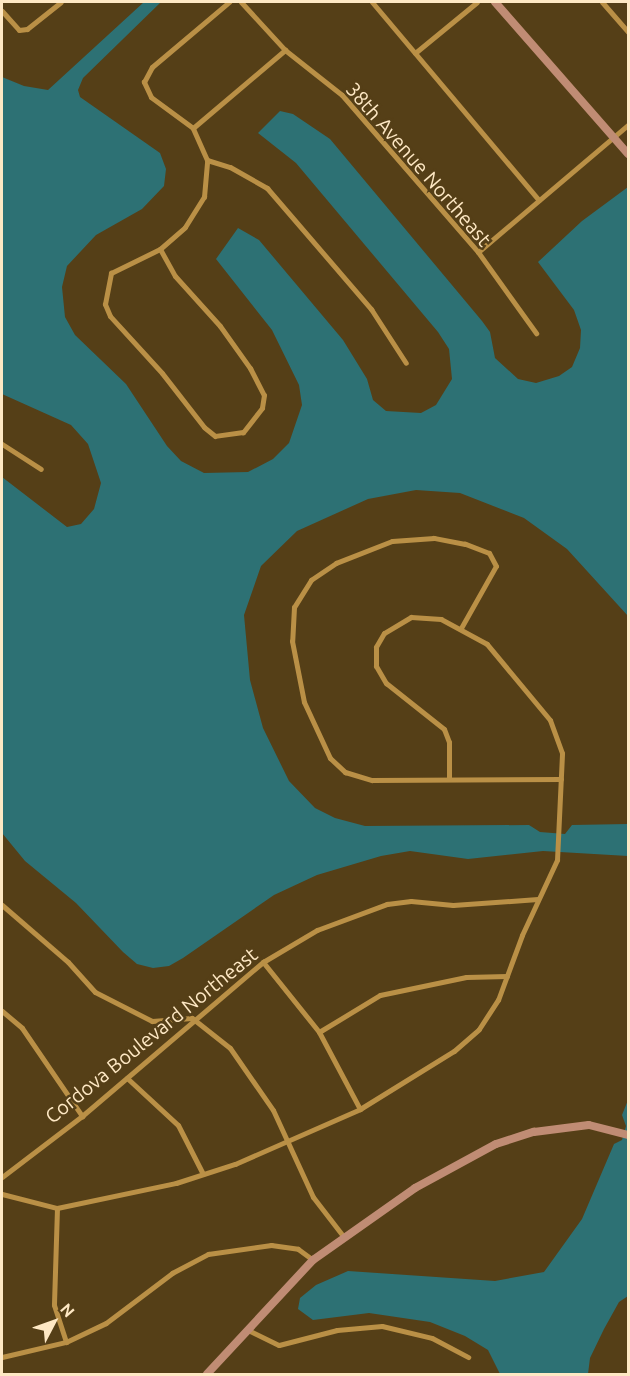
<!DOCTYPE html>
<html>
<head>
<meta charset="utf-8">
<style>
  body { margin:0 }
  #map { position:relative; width:630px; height:1376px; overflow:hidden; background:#553f17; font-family:Ubuntu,sans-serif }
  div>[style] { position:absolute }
  .water>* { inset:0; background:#2d7174 }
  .street>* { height:5px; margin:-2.5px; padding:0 2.5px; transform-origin:2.5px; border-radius:2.5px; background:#ba9046 }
  .secondary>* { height:8px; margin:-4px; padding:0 4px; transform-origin:4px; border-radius:4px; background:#c08c74 }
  span { translate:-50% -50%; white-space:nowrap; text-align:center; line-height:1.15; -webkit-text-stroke:5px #553f17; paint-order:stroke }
  .street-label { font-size:20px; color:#fee8c4 }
  .frame { position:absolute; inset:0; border:3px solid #fee8c4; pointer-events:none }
  .north { position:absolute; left:24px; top:1292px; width:60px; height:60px; -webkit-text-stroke:4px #553f17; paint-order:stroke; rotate:49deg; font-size:16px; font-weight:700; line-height:24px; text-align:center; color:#fee8c4 }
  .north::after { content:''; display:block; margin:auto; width:21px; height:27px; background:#fee8c4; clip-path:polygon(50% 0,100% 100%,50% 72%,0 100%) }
</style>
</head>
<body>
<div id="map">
  <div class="water">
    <div style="clip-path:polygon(144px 2px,161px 2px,83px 78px,78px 90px,80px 97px,160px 153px,166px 169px,164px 186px,142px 209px,96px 235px,67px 266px,62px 287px,65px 317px,75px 335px,126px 384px,167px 446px,181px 461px,204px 473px,248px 472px,273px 459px,289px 443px,302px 405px,299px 385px,272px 330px,216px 259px,238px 228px,259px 240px,343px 340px,367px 379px,373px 400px,386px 411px,421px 413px,436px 405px,452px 379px,449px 349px,438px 332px,296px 163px,258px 133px,280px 111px,293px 114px,330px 139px,482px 321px,490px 332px,495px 358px,518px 379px,536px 383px,559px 376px,572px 367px,580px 348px,581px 330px,574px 310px,538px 262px,582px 221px,628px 187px,628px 616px,567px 549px,524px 518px,460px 493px,416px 490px,368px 499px,297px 531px,261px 566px,244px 615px,250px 680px,263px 728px,289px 781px,315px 808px,335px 818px,365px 826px,529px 825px,540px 832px,565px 834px,572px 825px,628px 824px,628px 856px,543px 851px,468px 859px,410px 851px,381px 856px,317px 875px,274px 895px,183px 958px,169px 966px,153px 968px,137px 964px,123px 952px,76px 903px,25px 861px,2px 833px,2px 477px,67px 527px,81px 524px,94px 509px,101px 483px,88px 444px,71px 425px,2px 394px,2px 77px,24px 86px,48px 90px)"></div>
    <div style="clip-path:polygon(628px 1100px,628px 1296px,619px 1302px,604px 1329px,590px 1358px,588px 1374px,500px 1374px,488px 1350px,465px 1336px,430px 1322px,369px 1313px,313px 1320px,298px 1309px,300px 1298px,316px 1285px,348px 1271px,495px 1281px,544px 1272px,582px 1219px,614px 1144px,622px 1140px,626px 1126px,622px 1115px)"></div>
  </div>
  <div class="street">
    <div style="left:241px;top:2px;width:65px;rotate:47.5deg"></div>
    <div style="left:285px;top:50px;width:73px;rotate:38.3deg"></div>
    <div style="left:342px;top:95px;width:208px;rotate:49.1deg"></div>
    <div style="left:478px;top:252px;width:100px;rotate:54.4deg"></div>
    <div style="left:372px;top:2px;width:259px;rotate:49.9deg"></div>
    <div style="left:602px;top:2px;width:40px;rotate:49deg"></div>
    <div style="left:2px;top:11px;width:25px;rotate:48deg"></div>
    <div style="left:19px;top:30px;width:8px;rotate:-7deg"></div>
    <div style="left:27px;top:29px;width:43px;rotate:-38.5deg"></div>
    <div style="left:415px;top:53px;width:80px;rotate:-39.4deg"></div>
    <div style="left:193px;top:128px;width:121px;rotate:-40.3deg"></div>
    <div style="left:207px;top:160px;width:24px;rotate:17deg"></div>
    <div style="left:230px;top:167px;width:43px;rotate:29.6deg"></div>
    <div style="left:267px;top:188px;width:160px;rotate:49.3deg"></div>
    <div style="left:371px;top:309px;width:64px;rotate:57.1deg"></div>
    <div style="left:160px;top:249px;width:31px;rotate:61deg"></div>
    <div style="left:175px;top:276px;width:67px;rotate:48deg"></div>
    <div style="left:220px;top:326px;width:52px;rotate:54.5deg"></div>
    <div style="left:250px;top:368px;width:30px;rotate:63deg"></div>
    <div style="left:264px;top:395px;width:13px;rotate:99deg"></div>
    <div style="left:262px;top:408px;width:31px;rotate:128deg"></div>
    <div style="left:243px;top:432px;width:28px;rotate:172deg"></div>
    <div style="left:215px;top:436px;width:14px;rotate:-141deg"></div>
    <div style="left:204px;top:427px;width:68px;rotate:-127.9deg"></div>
    <div style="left:162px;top:373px;width:77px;rotate:-132.4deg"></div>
    <div style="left:110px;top:316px;width:13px;rotate:-113deg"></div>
    <div style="left:105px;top:304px;width:32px;rotate:-79deg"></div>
    <div style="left:111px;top:273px;width:55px;rotate:-26.1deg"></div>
    <div style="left:160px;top:249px;width:33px;rotate:-41deg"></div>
    <div style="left:185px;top:227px;width:36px;rotate:-58deg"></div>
    <div style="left:204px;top:197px;width:37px;rotate:-85deg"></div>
    <div style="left:207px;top:160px;width:35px;rotate:-114deg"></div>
    <div style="left:193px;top:128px;width:52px;rotate:-143.6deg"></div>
    <div style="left:151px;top:97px;width:17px;rotate:-115deg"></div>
    <div style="left:144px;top:82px;width:17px;rotate:-62deg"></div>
    <div style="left:152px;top:67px;width:101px;rotate:-40.2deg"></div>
    <div style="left:478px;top:252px;width:197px;rotate:-40.3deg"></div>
    <div style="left:2px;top:444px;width:46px;rotate:32.7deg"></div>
    <div style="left:461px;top:628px;width:71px;rotate:-60.6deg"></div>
    <div style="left:496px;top:566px;width:15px;rotate:-118deg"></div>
    <div style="left:489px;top:553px;width:26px;rotate:-159deg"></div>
    <div style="left:465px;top:544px;width:32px;rotate:-169deg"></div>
    <div style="left:434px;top:538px;width:42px;rotate:175.9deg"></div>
    <div style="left:392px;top:541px;width:60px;rotate:158.6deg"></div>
    <div style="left:336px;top:563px;width:30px;rotate:146deg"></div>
    <div style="left:311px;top:580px;width:32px;rotate:122deg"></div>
    <div style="left:294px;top:607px;width:34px;rotate:93deg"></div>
    <div style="left:292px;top:641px;width:62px;rotate:78.9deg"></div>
    <div style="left:304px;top:702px;width:62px;rotate:65.1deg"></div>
    <div style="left:330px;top:758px;width:21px;rotate:43deg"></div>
    <div style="left:345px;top:772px;width:28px;rotate:17deg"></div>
    <div style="left:372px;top:780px;width:189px;rotate:-0.3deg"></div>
    <div style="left:2px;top:905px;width:87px;rotate:40.8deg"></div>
    <div style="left:68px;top:962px;width:40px;rotate:48deg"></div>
    <div style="left:95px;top:992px;width:64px;rotate:27deg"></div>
    <div style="left:152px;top:1021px;width:40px;rotate:-4.3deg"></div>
    <div style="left:192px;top:1018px;width:48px;rotate:38.3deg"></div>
    <div style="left:230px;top:1048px;width:75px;rotate:55.3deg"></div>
    <div style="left:273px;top:1110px;width:96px;rotate:65.3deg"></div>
    <div style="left:313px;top:1197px;width:49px;rotate:52.4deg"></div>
    <div style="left:263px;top:962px;width:90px;rotate:51.3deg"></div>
    <div style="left:319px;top:1032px;width:87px;rotate:62deg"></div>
    <div style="left:2px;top:1011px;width:26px;rotate:40deg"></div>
    <div style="left:22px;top:1028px;width:107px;rotate:55.7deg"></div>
    <div style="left:319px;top:1032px;width:71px;rotate:-31.2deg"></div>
    <div style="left:380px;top:995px;width:88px;rotate:-11.8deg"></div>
    <div style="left:466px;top:977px;width:41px;rotate:-1.4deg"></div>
    <div style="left:127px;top:1078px;width:69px;rotate:42.7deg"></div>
    <div style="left:178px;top:1125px;width:55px;rotate:63deg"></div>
    <div style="left:2px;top:1177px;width:101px;rotate:-37.3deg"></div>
    <div style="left:82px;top:1116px;width:238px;rotate:-40.4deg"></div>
    <div style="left:263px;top:962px;width:63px;rotate:-30.7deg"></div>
    <div style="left:317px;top:930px;width:75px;rotate:-20.4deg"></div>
    <div style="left:387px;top:904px;width:24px;rotate:-7deg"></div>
    <div style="left:411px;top:901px;width:42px;rotate:5.4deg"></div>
    <div style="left:453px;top:905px;width:85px;rotate:-4deg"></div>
    <div style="left:2px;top:1194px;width:57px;rotate:14.3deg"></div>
    <div style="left:57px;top:1208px;width:122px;rotate:-11.9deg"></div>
    <div style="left:176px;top:1183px;width:62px;rotate:-17.9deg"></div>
    <div style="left:235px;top:1164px;width:137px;rotate:-23.7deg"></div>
    <div style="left:360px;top:1109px;width:110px;rotate:-31.7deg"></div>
    <div style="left:454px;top:1051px;width:33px;rotate:-41deg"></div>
    <div style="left:479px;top:1029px;width:35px;rotate:-57deg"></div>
    <div style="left:498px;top:1000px;width:69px;rotate:-69.7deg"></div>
    <div style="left:522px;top:935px;width:83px;rotate:-65deg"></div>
    <div style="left:557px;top:860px;width:107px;rotate:-87.3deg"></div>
    <div style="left:562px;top:753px;width:35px;rotate:-110deg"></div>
    <div style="left:550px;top:720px;width:99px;rotate:-129.7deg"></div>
    <div style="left:487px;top:644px;width:52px;rotate:-151.5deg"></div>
    <div style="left:441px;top:619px;width:30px;rotate:-176deg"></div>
    <div style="left:411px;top:617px;width:31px;rotate:149deg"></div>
    <div style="left:384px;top:633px;width:16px;rotate:120deg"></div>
    <div style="left:376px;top:647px;width:19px;rotate:90deg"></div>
    <div style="left:376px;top:666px;width:20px;rotate:60deg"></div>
    <div style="left:386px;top:683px;width:74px;rotate:38.4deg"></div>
    <div style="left:444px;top:729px;width:14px;rotate:69deg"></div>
    <div style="left:449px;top:742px;width:37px;rotate:90deg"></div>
    <div style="left:57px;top:1208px;width:97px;rotate:91.8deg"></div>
    <div style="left:54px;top:1305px;width:39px;rotate:72deg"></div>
    <div style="left:248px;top:1330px;width:34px;rotate:26deg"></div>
    <div style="left:279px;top:1345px;width:60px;rotate:-14.5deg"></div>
    <div style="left:337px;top:1330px;width:45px;rotate:-5.1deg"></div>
    <div style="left:382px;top:1326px;width:51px;rotate:13.5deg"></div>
    <div style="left:432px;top:1338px;width:41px;rotate:27.8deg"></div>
    <div style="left:2px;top:1357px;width:66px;rotate:-13.2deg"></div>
    <div style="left:66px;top:1342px;width:44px;rotate:-25.4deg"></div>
    <div style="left:106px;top:1323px;width:83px;rotate:-37.1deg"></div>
    <div style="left:172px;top:1273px;width:41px;rotate:-27.8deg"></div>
    <div style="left:208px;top:1254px;width:64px;rotate:-8.1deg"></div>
    <div style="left:271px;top:1245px;width:27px;rotate:8deg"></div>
    <div style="left:298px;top:1249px;width:19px;rotate:36deg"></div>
  </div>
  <div class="secondary">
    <div style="left:495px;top:2px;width:202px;rotate:48.8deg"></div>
    <div style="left:207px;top:1374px;width:156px;rotate:-47.1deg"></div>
    <div style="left:313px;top:1260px;width:125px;rotate:-35.2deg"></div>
    <div style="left:415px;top:1188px;width:92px;rotate:-28.5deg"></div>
    <div style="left:496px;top:1144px;width:40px;rotate:-18deg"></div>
    <div style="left:534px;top:1132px;width:55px;rotate:-7.3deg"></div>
    <div style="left:589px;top:1125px;width:40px;rotate:14.4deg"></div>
  </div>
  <div class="street-label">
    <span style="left:419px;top:164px;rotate:49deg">38th Avenue Northeast</span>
    <span style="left:151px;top:1035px;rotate:-39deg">Cordova Boulevard Northeast</span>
  </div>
  <div class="frame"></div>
  <div class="north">N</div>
</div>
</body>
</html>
